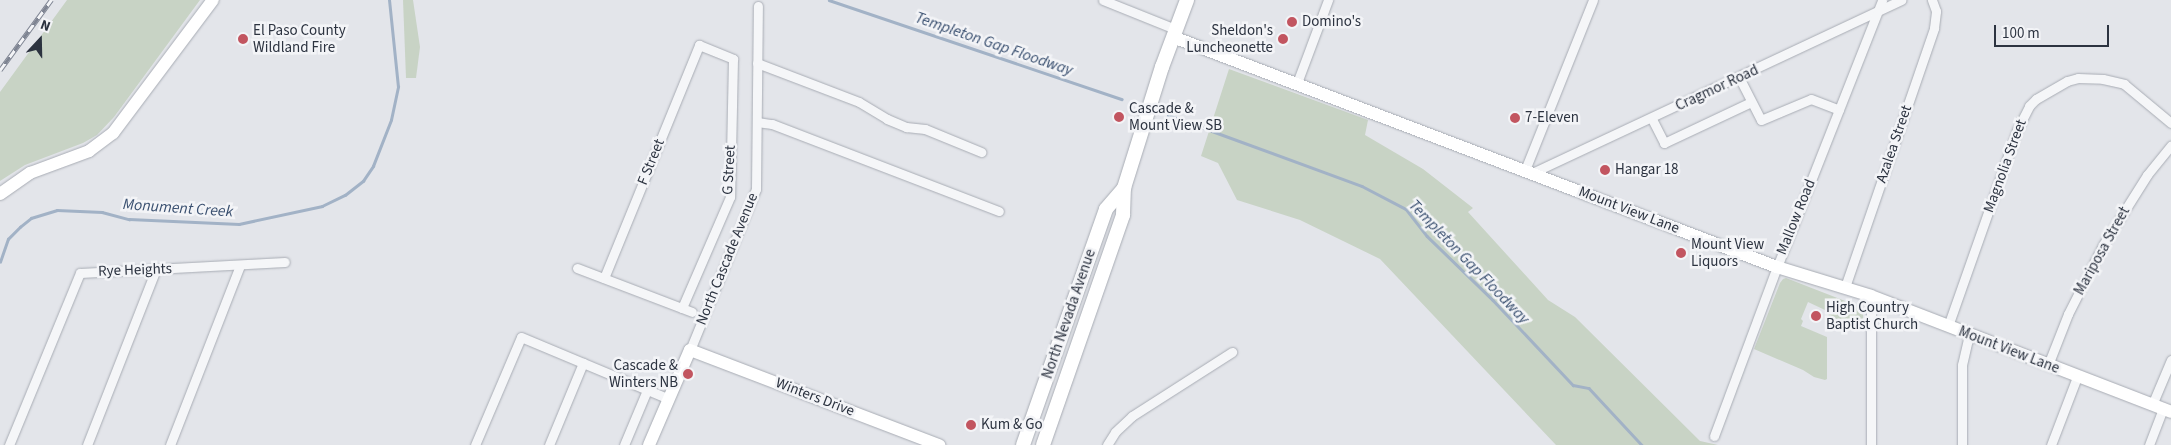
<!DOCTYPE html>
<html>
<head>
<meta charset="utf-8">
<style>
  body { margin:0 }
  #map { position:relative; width:2171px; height:445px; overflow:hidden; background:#e3e5ea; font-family:"Source Sans 3",sans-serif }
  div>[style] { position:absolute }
  .green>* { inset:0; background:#c8d3c5 }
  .stream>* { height:2.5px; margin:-1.25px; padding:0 1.25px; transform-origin:1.25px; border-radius:1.25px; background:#a2b2c6 }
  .roads { filter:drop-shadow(0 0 1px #a8acb4) drop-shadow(0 0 1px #a8acb4) }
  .street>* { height:9px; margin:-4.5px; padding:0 4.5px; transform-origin:4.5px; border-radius:4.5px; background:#f5f6f8 }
  .secondary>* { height:12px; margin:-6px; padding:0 6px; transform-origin:6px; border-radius:6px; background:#fff }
  .primary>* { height:14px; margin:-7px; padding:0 7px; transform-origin:7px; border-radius:7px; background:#fff }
  .rail>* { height:4.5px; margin-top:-2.25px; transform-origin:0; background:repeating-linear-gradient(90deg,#f3f4f7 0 8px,#7e8492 0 16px); box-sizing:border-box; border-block:1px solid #7e8492 }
  .dots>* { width:14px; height:14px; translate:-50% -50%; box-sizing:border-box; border:2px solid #f3f4f7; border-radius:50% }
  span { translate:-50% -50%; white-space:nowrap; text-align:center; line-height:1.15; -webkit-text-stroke:5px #f3f4f7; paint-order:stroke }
  .poi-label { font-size:15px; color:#2c3340 }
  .left { translate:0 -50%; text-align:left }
  .right { translate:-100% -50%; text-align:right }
  .street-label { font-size:15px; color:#2c3340 }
  .water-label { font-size:16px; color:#3a5070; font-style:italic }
  .north { position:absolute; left:15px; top:15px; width:50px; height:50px; -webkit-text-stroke:4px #f3f4f7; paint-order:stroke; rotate:21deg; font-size:14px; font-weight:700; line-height:20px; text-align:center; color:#2c3340 }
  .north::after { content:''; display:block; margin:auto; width:18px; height:22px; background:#2c3340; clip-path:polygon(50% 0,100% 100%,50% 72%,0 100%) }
  .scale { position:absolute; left:1994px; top:25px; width:115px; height:22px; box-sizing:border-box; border:2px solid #2c3340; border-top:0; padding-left:6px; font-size:15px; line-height:18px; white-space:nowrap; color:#2c3340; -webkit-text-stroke:4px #f3f4f7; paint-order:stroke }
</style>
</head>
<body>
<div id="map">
  <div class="green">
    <div style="clip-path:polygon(67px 0,200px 0,114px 117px,97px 135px,83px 143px,25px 165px,0 181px,0 92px)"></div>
    <div style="clip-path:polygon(403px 0,413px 0,420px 47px,416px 78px,406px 78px)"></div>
    <div style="clip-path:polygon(1229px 69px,1368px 120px,1365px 135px,1423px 169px,1473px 208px,1468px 212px,1548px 300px,1575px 317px,1700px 441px,1718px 445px,1556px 445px,1380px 259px,1300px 220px,1237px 200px,1218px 163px,1201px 156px)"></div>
    <div style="clip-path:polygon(1786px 278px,1863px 308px,1863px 322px,1838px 323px,1828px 318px,1830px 308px,1825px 310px,1808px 302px,1801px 319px,1803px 321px,1801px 326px,1827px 337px,1827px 379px,1825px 380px,1814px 377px,1803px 370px,1754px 349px,1780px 283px,1783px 279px)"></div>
  </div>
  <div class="stream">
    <div style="left:829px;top:0;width:309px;rotate:18.7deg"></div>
    <div style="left:1168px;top:115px;width:17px;rotate:21deg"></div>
    <div style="left:1190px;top:123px;width:183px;rotate:20.1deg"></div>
    <div style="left:1362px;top:186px;width:50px;rotate:27.6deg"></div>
    <div style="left:1406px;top:209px;width:34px;rotate:52deg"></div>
    <div style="left:1427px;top:236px;width:92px;rotate:44.1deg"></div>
    <div style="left:1493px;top:300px;width:117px;rotate:46.7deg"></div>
    <div style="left:1573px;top:385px;width:16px;rotate:11deg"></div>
    <div style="left:1589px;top:388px;width:78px;rotate:47.1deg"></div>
    <div style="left:0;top:262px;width:24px;rotate:-71deg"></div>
    <div style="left:8px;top:239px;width:17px;rotate:-45deg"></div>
    <div style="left:20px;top:227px;width:14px;rotate:-39deg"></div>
    <div style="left:31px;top:218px;width:27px;rotate:-17deg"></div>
    <div style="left:57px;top:210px;width:45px;rotate:2.5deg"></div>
    <div style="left:102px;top:212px;width:28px;rotate:15deg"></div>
    <div style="left:129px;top:219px;width:110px;rotate:2.6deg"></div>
    <div style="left:239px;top:224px;width:85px;rotate:-12.2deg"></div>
    <div style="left:322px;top:206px;width:25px;rotate:-26deg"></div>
    <div style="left:345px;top:195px;width:23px;rotate:-38deg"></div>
    <div style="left:363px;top:181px;width:18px;rotate:-56deg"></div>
    <div style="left:373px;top:166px;width:49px;rotate:-68.6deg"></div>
    <div style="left:391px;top:120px;width:34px;rotate:-78deg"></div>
    <div style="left:398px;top:87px;width:87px;rotate:-95.9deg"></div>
  </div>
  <div class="roads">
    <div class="street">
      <div style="left:1103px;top:0;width:78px;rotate:21.9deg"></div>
      <div style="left:757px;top:63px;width:109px;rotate:20.9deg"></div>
      <div style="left:859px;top:102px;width:33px;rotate:31deg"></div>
      <div style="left:887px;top:119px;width:21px;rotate:23deg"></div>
      <div style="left:906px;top:127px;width:19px;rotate:6deg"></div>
      <div style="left:925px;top:129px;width:61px;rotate:22.3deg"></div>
      <div style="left:1739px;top:77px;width:48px;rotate:62.9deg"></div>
      <div style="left:1761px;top:120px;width:54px;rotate:-22.8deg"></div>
      <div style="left:1811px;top:99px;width:30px;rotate:21deg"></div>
      <div style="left:1297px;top:83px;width:89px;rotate:-69.5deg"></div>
      <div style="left:1652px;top:119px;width:27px;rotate:63deg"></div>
      <div style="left:1664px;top:143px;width:96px;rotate:-25.2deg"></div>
      <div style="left:757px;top:122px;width:15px;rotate:8deg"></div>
      <div style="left:772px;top:124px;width:243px;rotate:21deg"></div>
      <div style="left:1525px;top:170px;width:183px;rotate:-68.2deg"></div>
      <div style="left:1532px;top:173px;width:408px;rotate:-25.1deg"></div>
      <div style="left:577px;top:268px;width:123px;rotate:20.9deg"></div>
      <div style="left:604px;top:278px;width:252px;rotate:-67.8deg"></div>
      <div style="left:699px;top:45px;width:37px;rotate:22deg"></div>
      <div style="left:733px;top:59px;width:138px;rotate:91.2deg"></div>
      <div style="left:730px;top:197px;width:121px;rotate:113.4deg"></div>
      <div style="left:1845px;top:287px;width:274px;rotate:-71deg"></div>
      <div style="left:1934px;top:28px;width:17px;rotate:-83deg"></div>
      <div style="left:1936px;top:11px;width:12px;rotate:-110deg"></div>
      <div style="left:1871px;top:296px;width:149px;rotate:90deg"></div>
      <div style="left:1948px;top:326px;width:208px;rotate:-70.6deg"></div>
      <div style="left:2017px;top:130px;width:27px;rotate:-63deg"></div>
      <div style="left:2029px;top:106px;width:10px;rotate:-45deg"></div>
      <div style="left:2036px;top:99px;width:36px;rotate:-30deg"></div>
      <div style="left:2067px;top:81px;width:11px;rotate:-15deg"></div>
      <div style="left:2078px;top:78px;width:25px;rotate:2deg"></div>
      <div style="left:2103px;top:79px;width:22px;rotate:13deg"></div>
      <div style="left:2124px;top:84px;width:61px;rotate:39.7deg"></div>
      <div style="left:690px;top:350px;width:174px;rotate:-67.7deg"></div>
      <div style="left:756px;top:189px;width:183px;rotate:-89.4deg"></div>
      <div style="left:2048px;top:365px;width:55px;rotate:-68.6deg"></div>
      <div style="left:2068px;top:314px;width:77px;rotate:-63.1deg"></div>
      <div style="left:2103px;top:245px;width:83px;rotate:-57.8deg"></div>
      <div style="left:2147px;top:175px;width:38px;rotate:-51deg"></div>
      <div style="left:2152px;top:405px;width:49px;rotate:-67.1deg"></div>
      <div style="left:1714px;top:436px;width:180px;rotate:-69.6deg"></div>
      <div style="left:1777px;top:267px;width:287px;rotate:-68.5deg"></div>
      <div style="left:9px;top:445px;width:186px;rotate:-67.6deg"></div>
      <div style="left:80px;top:273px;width:205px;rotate:-3.1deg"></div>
      <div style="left:87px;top:445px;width:189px;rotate:-68.6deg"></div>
      <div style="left:170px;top:445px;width:193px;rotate:-68.7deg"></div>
      <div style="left:475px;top:445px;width:117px;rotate:-66.9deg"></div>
      <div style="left:521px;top:337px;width:160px;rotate:22.7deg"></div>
      <div style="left:549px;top:445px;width:89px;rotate:-67.5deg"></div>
      <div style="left:624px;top:445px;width:60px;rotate:-67.3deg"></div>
      <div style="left:1107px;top:445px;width:15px;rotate:-58deg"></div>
      <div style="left:1115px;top:432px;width:23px;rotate:-43deg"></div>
      <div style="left:1132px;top:416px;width:119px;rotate:-32.6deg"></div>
      <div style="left:1962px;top:445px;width:80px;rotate:-90deg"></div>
      <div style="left:1962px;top:365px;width:32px;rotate:-77deg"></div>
      <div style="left:2051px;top:445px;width:73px;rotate:-69.1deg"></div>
      <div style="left:2149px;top:445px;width:39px;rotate:-69deg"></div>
    </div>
    <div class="secondary">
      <div style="left:1173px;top:37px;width:646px;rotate:20.85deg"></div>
      <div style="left:1777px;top:267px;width:98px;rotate:17.1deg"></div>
      <div style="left:1871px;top:296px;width:322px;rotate:21.1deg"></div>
      <div style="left:0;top:194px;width:37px;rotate:-35deg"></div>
      <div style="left:30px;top:173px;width:63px;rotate:-20.4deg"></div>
      <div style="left:89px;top:151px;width:30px;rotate:-37deg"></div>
      <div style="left:113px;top:133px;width:166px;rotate:-53.1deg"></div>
      <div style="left:649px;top:445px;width:103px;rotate:-66.7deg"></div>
      <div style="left:690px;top:350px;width:267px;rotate:20.9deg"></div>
    </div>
    <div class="primary">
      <div style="left:1023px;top:445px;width:250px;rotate:-70.6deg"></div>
      <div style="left:1106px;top:209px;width:28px;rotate:-49deg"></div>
      <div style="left:1043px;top:445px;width:244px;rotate:-70.8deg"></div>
      <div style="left:1123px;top:215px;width:27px;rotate:-88deg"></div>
      <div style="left:1124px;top:188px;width:127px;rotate:-72.6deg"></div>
      <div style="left:1162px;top:67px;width:72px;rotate:-69.5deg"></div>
    </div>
  </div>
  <div class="rail">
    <div style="left:0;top:70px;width:87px;rotate:-53.9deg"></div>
  </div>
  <div class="dots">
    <div style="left:1292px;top:22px;background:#c25560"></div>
    <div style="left:243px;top:39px;background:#c25560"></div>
    <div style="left:1283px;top:39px;background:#c25560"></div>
    <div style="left:1119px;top:117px;background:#c25560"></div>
    <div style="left:1515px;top:118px;background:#c25560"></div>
    <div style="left:1605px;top:170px;background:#c25560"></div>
    <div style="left:1681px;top:253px;background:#c25560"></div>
    <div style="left:1816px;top:316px;background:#c25560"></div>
    <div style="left:688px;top:374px;background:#c25560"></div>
    <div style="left:971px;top:425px;background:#c25560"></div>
  </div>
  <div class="poi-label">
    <span class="left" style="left:1302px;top:22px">Domino's</span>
    <span class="left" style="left:253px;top:39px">El Paso County<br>Wildland Fire</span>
    <span class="right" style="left:1273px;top:39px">Sheldon's<br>Luncheonette</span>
    <span class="left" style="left:1129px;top:117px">Cascade &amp;<br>Mount View SB</span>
    <span class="left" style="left:1525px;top:118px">7-Eleven</span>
    <span class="left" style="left:1615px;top:170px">Hangar 18</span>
    <span class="left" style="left:1691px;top:253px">Mount View<br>Liquors</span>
    <span class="left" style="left:1826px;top:316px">High Country<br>Baptist Church</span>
    <span class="right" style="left:678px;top:374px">Cascade &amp;<br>Winters NB</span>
    <span class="left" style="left:981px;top:425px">Kum &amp; Go</span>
  </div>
  <div class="street-label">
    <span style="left:1717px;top:88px;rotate:-25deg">Cragmor Road</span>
    <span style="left:1894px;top:144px;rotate:-71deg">Azalea Street</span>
    <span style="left:651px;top:162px;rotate:-68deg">F Street</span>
    <span style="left:2005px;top:166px;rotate:-70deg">Magnolia Street</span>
    <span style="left:729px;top:170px;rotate:-87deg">G Street</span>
    <span style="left:1629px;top:210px;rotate:21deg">Mount View Lane</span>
    <span style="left:1796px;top:217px;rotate:-68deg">Mallow Road</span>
    <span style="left:2102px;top:251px;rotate:-61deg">Mariposa Street</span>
    <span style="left:727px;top:259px;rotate:-68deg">North Cascade Avenue</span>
    <span style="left:135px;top:270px;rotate:-2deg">Rye Heights</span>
    <span style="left:1069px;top:314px;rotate:-71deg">North Nevada Avenue</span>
    <span style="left:2009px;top:350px;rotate:21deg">Mount View Lane</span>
    <span style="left:815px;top:397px;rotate:21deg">Winters Drive</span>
  </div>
  <div class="water-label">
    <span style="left:994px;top:44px;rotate:19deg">Templeton Gap Floodway</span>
    <span style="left:178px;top:208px;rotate:4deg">Monument Creek</span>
    <span style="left:1469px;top:262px;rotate:46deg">Templeton Gap Floodway</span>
  </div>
  <div class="north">N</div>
  <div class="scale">100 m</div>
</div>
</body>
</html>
